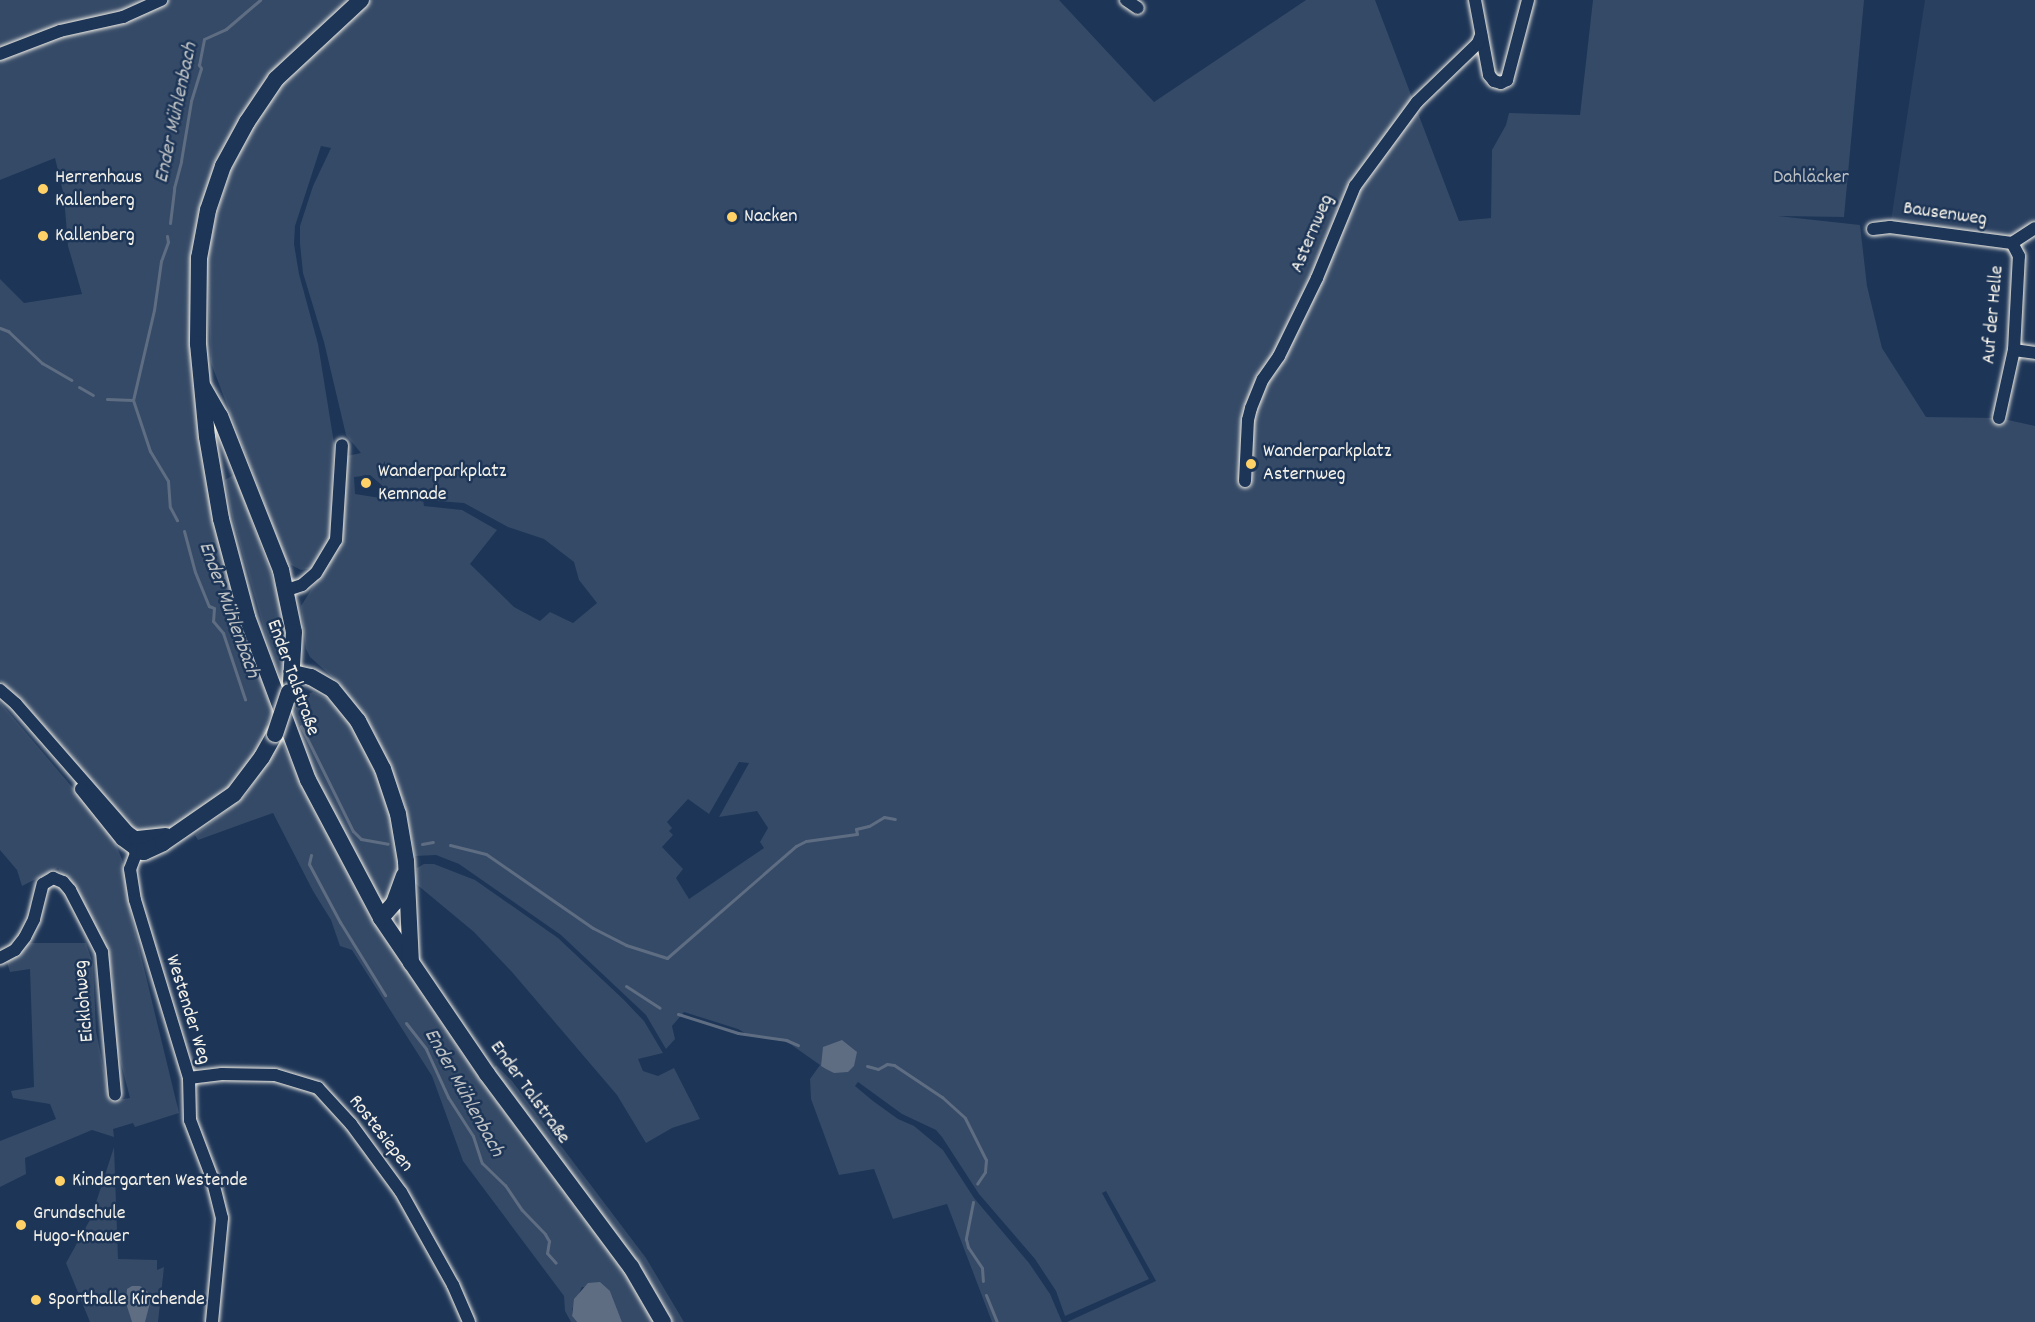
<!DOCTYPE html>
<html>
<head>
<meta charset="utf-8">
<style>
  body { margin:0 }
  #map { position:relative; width:2035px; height:1322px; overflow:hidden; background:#1d3557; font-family:Dekko,sans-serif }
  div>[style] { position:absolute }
  .built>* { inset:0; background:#2a4060 }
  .green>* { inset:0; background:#354a67 }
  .water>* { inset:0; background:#5e6d82 }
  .stream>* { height:3px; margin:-1.5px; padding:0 1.5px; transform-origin:1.5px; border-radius:1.5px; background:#5e6d82 }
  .roads { filter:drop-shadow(0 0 2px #f4f1e8) drop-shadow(0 0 2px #f4f1e8) }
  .street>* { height:12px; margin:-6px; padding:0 6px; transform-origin:6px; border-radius:6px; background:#1d3557 }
  .secondary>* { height:16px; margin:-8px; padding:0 8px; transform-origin:8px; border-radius:8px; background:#1d3557 }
  .bridges { filter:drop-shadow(0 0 2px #f4f1e8) drop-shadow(0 0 2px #f4f1e8) }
  .secondary-bridge>* { height:16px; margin:-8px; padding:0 8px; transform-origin:8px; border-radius:8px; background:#1d3557 }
  .dots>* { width:16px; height:16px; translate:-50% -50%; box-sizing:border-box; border:3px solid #1d3557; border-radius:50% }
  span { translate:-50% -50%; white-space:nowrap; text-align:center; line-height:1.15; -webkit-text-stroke:5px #1d3557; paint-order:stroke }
  .poi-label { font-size:20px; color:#f4f1e8 }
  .left { translate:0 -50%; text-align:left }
  .park-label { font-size:20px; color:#bbbfc1 }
  .street-label { font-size:20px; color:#f4f1e8 }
  .water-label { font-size:21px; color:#c0c3c4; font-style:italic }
</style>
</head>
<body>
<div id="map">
  <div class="built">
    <div style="clip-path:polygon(1925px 0,2035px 0,2035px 227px,2012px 243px,1890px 227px)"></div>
  </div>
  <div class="green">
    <div style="clip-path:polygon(0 0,351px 0,269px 75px,240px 118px,216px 164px,190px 342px,256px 663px,272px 712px,256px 752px,232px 785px,194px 817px,168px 830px,137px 833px,21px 699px,0 681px,0 279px,24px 303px,82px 294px,68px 246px,64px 196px,55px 158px,0 180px)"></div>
    <div style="clip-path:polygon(evenodd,372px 0,1059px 0,1154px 102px,1306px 0,1375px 0,1459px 221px,1491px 218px,1492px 150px,1506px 125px,1509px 113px,1580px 115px,1593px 0,1864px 0,1844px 217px,1778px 216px,1860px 225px,1867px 286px,1882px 348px,1926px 417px,1999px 418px,2035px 426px,2035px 1322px,1067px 1322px,1156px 1281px,1106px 1191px,1102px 1193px,1149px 1279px,1065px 1316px,1056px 1291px,1035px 1259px,979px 1194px,942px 1137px,936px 1130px,902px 1114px,858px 1082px,855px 1086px,873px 1101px,898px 1119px,914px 1126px,943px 1150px,974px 1198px,1029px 1263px,1050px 1294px,1062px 1322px,992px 1322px,947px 1204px,893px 1219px,874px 1169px,839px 1175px,811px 1099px,810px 1079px,820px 1065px,786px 1041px,750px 1036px,738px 1029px,684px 1012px,672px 1026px,675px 1039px,666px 1049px,646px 1015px,561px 935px,459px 864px,436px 855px,415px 856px,405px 805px,374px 732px,339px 683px,310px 657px,306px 649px,301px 606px,341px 542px,347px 456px,361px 453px,346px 435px,324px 342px,303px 273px,300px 244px,300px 226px,313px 186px,331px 148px,321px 146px,295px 226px,294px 244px,299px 274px,318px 344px,334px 443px,330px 537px,313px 568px,301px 570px,289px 564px,285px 557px,211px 363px,207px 259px,217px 212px,231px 170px,252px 126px,280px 83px,354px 12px,372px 0,370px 475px,385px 488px,387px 499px,355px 494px,354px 477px,370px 475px,372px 0,423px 500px,464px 503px,508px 527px,544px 539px,574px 562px,579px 580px,597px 603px,573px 623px,550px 612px,540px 621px,514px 607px,470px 564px,497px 530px,462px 510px,424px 506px,423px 500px,372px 0,739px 762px,749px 763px,719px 817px,757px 811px,768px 828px,760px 842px,764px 848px,689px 899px,676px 878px,683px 869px,662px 847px,673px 835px,669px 831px,672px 828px,667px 822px,688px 799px,709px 814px,739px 762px)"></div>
    <div style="clip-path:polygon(235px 474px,277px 591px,286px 635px,286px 673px,282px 680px,272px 658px,232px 516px,225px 480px)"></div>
    <div style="clip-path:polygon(313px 692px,328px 699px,345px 714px,360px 737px,391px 809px,399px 872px,385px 909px,314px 776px,291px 721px,298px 703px,305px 695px)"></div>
    <div style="clip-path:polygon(0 702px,111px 833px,122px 859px,133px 923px,179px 1113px,135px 1127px,133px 1123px,113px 1129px,114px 1137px,92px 1130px,25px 1158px,26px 1174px,0 1187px,0 1141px,56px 1119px,50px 1104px,13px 1098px,11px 1091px,34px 1087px,30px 969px,10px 972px,6px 959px,28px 943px,86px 943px,93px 964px,96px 1031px,110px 1101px,130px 1098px,114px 1036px,112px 974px,99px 936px,58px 868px,22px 886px,17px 870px,0 850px)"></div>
    <div style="clip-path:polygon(281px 741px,370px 917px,481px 1081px,623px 1269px,654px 1322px,622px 1322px,610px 1291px,582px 1287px,572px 1309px,572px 1316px,577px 1322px,571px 1322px,565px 1311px,564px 1296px,463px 1161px,432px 1076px,352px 950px,340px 946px,331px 920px,313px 891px,273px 813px,198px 840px,195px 835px,245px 796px)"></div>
    <div style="clip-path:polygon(424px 864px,434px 864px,475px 880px,558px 938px,623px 999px,644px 1021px,663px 1053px,638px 1059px,643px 1071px,658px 1076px,674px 1068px,700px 1119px,672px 1128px,646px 1143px,617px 1095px,512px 972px,474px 932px,415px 883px,417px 868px)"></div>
    <div style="clip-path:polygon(496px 1065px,512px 1081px,646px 1258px,684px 1322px,671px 1322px,493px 1070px)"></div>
    <div style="clip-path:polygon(114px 1147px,118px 1259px,157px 1260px,157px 1270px,164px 1267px,158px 1322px,90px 1322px,66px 1263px,91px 1218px)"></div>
  </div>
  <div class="water">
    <div style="clip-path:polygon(842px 1040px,857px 1052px,854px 1066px,848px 1072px,834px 1073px,826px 1069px,821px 1066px,823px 1047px)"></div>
    <div style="clip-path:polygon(600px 1282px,610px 1291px,622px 1322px,577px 1322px,572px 1316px,574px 1299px,588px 1283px)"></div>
    <div style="clip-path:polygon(132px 1286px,140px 1286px,149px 1293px,151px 1299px,145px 1322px,132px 1322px,126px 1303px,127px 1289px)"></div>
  </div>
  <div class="stream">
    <div style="left:170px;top:223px;width:35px;rotate:-83deg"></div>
    <div style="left:174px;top:188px;width:28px;rotate:-75deg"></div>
    <div style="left:181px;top:161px;width:61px;rotate:-80.5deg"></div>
    <div style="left:191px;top:101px;width:34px;rotate:-73deg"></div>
    <div style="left:201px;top:68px;width:4px;rotate:-124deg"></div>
    <div style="left:199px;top:65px;width:26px;rotate:-79deg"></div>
    <div style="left:204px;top:39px;width:24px;rotate:-24deg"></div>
    <div style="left:226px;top:29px;width:45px;rotate:-40.5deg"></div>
    <div style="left:167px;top:236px;width:6px;rotate:81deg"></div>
    <div style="left:168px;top:242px;width:20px;rotate:110deg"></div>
    <div style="left:161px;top:261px;width:49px;rotate:98.1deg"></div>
    <div style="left:154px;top:310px;width:92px;rotate:103.1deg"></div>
    <div style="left:133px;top:400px;width:54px;rotate:71.6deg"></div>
    <div style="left:150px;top:451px;width:35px;rotate:59deg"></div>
    <div style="left:168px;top:481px;width:26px;rotate:86deg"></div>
    <div style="left:170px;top:507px;width:15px;rotate:62deg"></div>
    <div style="left:0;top:328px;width:9px;rotate:21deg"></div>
    <div style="left:8px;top:331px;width:47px;rotate:43.3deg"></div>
    <div style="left:42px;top:363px;width:34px;rotate:30deg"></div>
    <div style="left:79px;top:387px;width:16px;rotate:30deg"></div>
    <div style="left:107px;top:399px;width:26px;rotate:2deg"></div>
    <div style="left:184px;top:531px;width:42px;rotate:75deg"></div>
    <div style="left:195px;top:572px;width:37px;rotate:68deg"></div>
    <div style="left:209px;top:606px;width:5px;rotate:22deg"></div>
    <div style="left:214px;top:608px;width:13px;rotate:94deg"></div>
    <div style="left:213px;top:621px;width:16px;rotate:50deg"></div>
    <div style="left:223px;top:633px;width:70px;rotate:71.6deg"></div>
    <div style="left:301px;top:726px;width:117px;rotate:63.7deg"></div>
    <div style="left:353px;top:831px;width:11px;rotate:45deg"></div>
    <div style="left:361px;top:839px;width:27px;rotate:10deg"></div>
    <div style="left:422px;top:844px;width:11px;rotate:-10deg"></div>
    <div style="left:450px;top:845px;width:37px;rotate:14deg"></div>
    <div style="left:486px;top:854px;width:130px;rotate:34.7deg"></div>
    <div style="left:593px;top:928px;width:37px;rotate:27deg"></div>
    <div style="left:626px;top:945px;width:43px;rotate:17.6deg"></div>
    <div style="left:667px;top:958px;width:171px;rotate:-41deg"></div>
    <div style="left:796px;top:846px;width:11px;rotate:-27deg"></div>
    <div style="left:806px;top:841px;width:51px;rotate:-7.8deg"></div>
    <div style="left:857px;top:834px;width:5px;rotate:-101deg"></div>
    <div style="left:856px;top:829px;width:13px;rotate:-13deg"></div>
    <div style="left:869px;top:826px;width:17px;rotate:-31deg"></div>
    <div style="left:884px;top:817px;width:11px;rotate:10deg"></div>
    <div style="left:311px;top:855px;width:9px;rotate:103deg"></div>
    <div style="left:309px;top:864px;width:66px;rotate:61.9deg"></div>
    <div style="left:340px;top:922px;width:86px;rotate:58.3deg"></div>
    <div style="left:626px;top:986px;width:40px;rotate:32.9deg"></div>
    <div style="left:678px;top:1014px;width:63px;rotate:17.6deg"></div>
    <div style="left:738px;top:1033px;width:49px;rotate:8.3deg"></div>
    <div style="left:786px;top:1040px;width:13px;rotate:23deg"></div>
    <div style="left:406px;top:1023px;width:33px;rotate:52deg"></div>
    <div style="left:426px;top:1049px;width:53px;rotate:65.4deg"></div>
    <div style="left:448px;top:1097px;width:46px;rotate:57.3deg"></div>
    <div style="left:473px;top:1136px;width:28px;rotate:72deg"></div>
    <div style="left:482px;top:1163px;width:32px;rotate:44deg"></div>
    <div style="left:505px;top:1185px;width:30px;rotate:56deg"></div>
    <div style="left:522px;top:1210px;width:33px;rotate:46deg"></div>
    <div style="left:545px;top:1234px;width:8px;rotate:60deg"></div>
    <div style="left:549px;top:1241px;width:12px;rotate:99deg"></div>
    <div style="left:547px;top:1253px;width:13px;rotate:48deg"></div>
    <div style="left:867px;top:1066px;width:11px;rotate:15deg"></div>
    <div style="left:878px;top:1069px;width:10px;rotate:-29deg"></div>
    <div style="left:887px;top:1064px;width:7px;rotate:8deg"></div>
    <div style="left:894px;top:1065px;width:58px;rotate:33.7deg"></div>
    <div style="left:942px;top:1097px;width:31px;rotate:42deg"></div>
    <div style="left:965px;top:1118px;width:47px;rotate:63.4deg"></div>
    <div style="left:986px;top:1160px;width:12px;rotate:95deg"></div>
    <div style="left:985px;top:1172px;width:14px;rotate:124deg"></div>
    <div style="left:973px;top:1202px;width:38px;rotate:101deg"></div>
    <div style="left:966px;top:1239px;width:8px;rotate:76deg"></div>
    <div style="left:968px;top:1247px;width:25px;rotate:56deg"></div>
    <div style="left:982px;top:1268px;width:13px;rotate:86deg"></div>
    <div style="left:986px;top:1295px;width:29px;rotate:68deg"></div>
  </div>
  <div class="roads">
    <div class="street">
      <div style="left:1126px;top:0;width:14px;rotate:34deg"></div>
      <div style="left:1475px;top:0;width:76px;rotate:79.4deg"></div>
      <div style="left:1489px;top:75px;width:8px;rotate:50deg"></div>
      <div style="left:1494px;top:81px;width:7px;rotate:16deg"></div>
      <div style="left:1501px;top:83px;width:7px;rotate:-27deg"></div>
      <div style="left:1507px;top:80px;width:83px;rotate:-75.3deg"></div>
      <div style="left:0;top:54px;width:64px;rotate:-21deg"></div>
      <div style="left:60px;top:31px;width:65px;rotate:-12.5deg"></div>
      <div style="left:123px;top:17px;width:42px;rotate:-24.1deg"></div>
      <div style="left:1873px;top:229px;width:17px;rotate:-7deg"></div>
      <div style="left:1890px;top:227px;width:123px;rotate:7.5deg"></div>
      <div style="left:2012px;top:243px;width:27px;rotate:-33deg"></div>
      <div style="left:2014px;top:350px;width:21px;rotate:8deg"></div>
      <div style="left:1999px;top:418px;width:70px;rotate:-77.6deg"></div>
      <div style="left:2014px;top:350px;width:94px;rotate:-87deg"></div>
      <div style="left:2019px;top:256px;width:15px;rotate:-118deg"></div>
      <div style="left:1245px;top:481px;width:61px;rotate:-87.2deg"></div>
      <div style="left:1248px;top:420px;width:12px;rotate:-76deg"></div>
      <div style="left:1251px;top:408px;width:31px;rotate:-68deg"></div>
      <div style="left:1263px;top:379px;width:28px;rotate:-55deg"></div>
      <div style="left:1279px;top:356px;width:87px;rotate:-64deg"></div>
      <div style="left:1317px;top:278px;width:100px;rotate:-67.6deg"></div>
      <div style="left:1355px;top:186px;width:104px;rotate:-53.6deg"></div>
      <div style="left:1417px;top:102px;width:85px;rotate:-44deg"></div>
      <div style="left:1478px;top:43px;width:9px;rotate:-69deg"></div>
      <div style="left:287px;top:590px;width:16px;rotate:-18deg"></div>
      <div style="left:302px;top:585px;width:18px;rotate:-41deg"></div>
      <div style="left:316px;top:573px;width:39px;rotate:-59deg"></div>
      <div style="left:336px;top:540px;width:95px;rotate:-86.4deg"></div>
      <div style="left:0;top:690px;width:21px;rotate:41deg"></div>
      <div style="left:16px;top:704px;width:170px;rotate:48.8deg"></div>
      <div style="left:128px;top:832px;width:12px;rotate:35deg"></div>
      <div style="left:138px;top:839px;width:12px;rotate:95deg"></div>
      <div style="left:137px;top:851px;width:19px;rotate:111deg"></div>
      <div style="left:130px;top:869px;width:31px;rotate:81deg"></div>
      <div style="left:135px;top:900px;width:186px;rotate:73.1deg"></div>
      <div style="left:189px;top:1078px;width:42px;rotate:88.6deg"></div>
      <div style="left:190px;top:1120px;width:62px;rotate:69.2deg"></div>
      <div style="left:212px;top:1178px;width:41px;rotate:76deg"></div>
      <div style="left:222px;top:1218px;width:104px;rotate:95.5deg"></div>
      <div style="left:81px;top:789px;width:65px;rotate:51.2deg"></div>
      <div style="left:122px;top:840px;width:19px;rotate:36deg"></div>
      <div style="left:0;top:958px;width:17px;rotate:-28deg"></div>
      <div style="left:15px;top:950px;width:16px;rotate:-52deg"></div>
      <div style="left:25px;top:937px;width:20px;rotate:-63deg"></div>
      <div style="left:34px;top:919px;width:36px;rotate:-76deg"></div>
      <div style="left:43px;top:884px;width:12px;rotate:-31deg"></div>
      <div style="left:53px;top:878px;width:11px;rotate:22deg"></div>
      <div style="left:63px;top:882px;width:11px;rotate:49deg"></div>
      <div style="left:70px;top:890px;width:70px;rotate:62.7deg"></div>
      <div style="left:102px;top:952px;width:143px;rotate:84.8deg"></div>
      <div style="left:189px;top:1078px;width:33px;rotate:-7deg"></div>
      <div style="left:222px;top:1074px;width:53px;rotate:1.1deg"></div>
      <div style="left:275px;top:1075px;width:45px;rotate:16.8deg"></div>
      <div style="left:318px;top:1088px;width:49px;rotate:47.5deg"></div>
      <div style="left:351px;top:1124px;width:84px;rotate:53.7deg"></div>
      <div style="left:401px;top:1192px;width:107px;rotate:60.8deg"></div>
      <div style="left:453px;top:1285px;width:40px;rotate:66.6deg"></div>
    </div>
    <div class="secondary">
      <div style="left:361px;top:0;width:116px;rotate:137.1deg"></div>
      <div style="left:276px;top:79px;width:52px;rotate:124deg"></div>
      <div style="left:247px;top:122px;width:50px;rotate:118.6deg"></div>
      <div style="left:223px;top:166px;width:46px;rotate:108.8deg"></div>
      <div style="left:208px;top:210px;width:49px;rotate:100.6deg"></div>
      <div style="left:199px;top:258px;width:86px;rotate:90.7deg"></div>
      <div style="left:198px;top:344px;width:93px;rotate:84.5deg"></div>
      <div style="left:207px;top:437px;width:83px;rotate:80.3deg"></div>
      <div style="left:221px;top:519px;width:101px;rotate:75.1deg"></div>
      <div style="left:247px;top:617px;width:174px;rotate:69.5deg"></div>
      <div style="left:308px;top:780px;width:156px;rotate:62.1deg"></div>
      <div style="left:381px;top:918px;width:189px;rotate:55.8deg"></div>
      <div style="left:487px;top:1074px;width:241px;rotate:53.3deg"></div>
      <div style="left:631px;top:1267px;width:64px;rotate:59.8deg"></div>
      <div style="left:203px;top:387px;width:34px;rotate:60deg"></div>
      <div style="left:220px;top:416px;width:166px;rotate:68.4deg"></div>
      <div style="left:281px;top:570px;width:63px;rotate:78.2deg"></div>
      <div style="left:294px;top:632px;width:50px;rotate:93.4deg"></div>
      <div style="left:293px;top:673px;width:18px;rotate:13deg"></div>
      <div style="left:311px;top:677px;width:24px;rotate:30deg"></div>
      <div style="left:332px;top:689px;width:41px;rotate:50.9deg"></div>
      <div style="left:358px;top:721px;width:54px;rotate:62.5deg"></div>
      <div style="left:383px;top:769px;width:47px;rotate:71.6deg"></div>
      <div style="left:398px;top:814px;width:48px;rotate:80.3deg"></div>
      <div style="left:406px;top:861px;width:102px;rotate:87.2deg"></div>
      <div style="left:138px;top:839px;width:28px;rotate:-6deg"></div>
      <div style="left:137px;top:851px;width:7px;rotate:8deg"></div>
      <div style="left:144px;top:852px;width:21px;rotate:-25deg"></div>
      <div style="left:163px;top:843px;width:86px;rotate:-34.6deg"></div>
      <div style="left:234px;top:794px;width:46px;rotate:-52.9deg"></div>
      <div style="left:262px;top:757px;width:26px;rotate:-61deg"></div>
      <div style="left:381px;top:918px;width:20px;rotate:-49deg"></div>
      <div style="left:394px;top:903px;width:29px;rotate:-70deg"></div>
    </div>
  </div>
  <div class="bridges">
    <div class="secondary-bridge">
      <div style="left:275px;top:734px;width:44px;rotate:-71.6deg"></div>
    </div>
  </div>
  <div class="dots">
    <div style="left:43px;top:189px;background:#ffd166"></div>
    <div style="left:732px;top:217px;background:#ffd166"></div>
    <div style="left:43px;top:236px;background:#ffd166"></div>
    <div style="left:1251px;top:464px;background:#ffd166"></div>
    <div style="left:366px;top:483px;background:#ffd166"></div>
    <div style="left:60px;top:1181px;background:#ffd166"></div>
    <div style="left:21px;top:1225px;background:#ffd166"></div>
    <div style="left:36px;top:1300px;background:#ffd166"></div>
  </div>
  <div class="poi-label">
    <span class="left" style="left:55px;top:190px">Herrenhaus<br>Kallenberg</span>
    <span class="left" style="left:744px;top:217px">Nacken</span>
    <span class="left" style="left:55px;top:236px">Kallenberg</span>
    <span class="left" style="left:1263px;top:464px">Wanderparkplatz<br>Asternweg</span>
    <span class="left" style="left:378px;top:484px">Wanderparkplatz<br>Kemnade</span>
    <span class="left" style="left:72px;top:1181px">Kindergarten Westende</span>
    <span class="left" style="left:33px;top:1226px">Grundschule<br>Hugo-Knauer</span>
    <span class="left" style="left:48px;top:1300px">Sporthalle Kirchende</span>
  </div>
  <div class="park-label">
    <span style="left:1811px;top:178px">Dahläcker</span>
  </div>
  <div class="street-label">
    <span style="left:1945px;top:215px;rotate:8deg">Bausenweg</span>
    <span style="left:1313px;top:234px;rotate:-67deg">Asternweg</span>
    <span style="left:1994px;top:315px;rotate:-85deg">Auf der Helle</span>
    <span style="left:292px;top:678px;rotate:70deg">Ender Talstraße</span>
    <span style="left:85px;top:1001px;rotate:-95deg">Eicklohweg</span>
    <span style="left:187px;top:1010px;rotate:73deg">Westender Weg</span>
    <span style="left:529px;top:1093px;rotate:54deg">Ender Talstraße</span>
    <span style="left:380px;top:1134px;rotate:52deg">Rostesiepen</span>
  </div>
  <div class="water-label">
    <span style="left:177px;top:113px;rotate:-78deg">Ender Mühlenbach</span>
    <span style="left:228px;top:610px;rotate:70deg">Ender Mühlenbach</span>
    <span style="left:463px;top:1093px;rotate:61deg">Ender Mühlenbach</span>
  </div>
</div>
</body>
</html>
